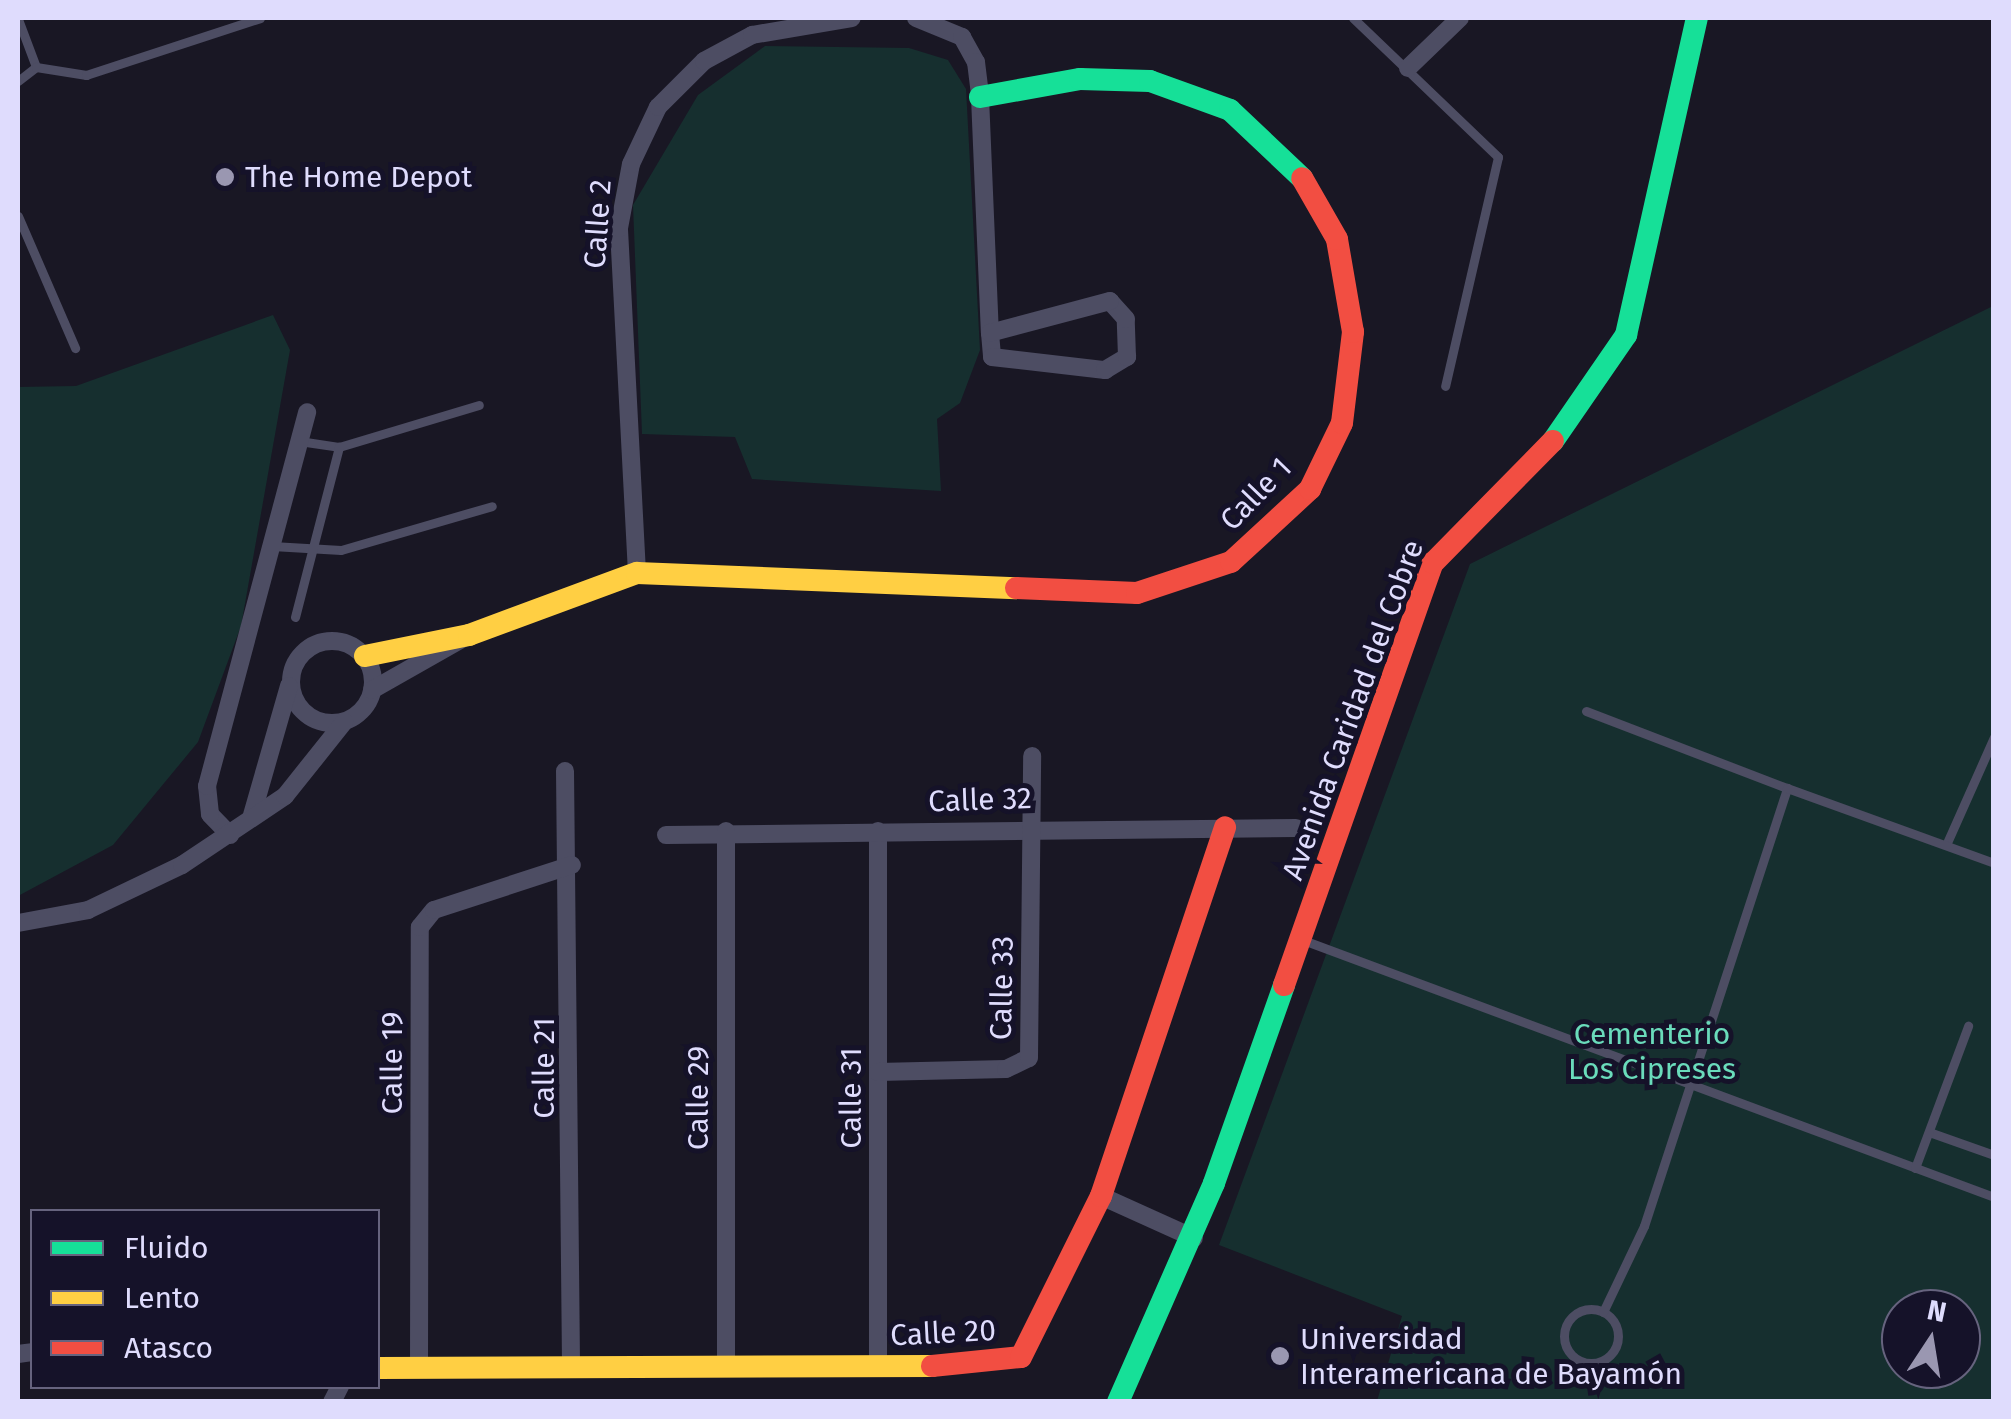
<!DOCTYPE html>
<html>
<head>
<meta charset="utf-8">
<style>
  body { margin:0 }
  #map { position:relative; width:2011px; height:1419px; overflow:hidden; background:#191724; font-family:"Fira Sans",sans-serif }
  div>[style] { position:absolute }
  .green>* { inset:0; background:#162f2f }
  .lane>* { height:9px; margin:-4.5px; padding:0 4.5px; transform-origin:4.5px; border-radius:4.5px; background:#4d4d63 }
  .lane>.ring { margin:-4.5px; padding:0; box-sizing:content-box; background:none; border:9px solid #4d4d63; border-radius:50% }
  .street>* { height:18px; margin:-9px; padding:0 9px; transform-origin:9px; border-radius:9px; background:#4d4d63 }
  .street>.ring { margin:-9px; padding:0; box-sizing:content-box; background:none; border:18px solid #4d4d63; border-radius:50% }
  .fast>* { height:22px; margin:-11px; padding:0 11px; transform-origin:11px; border-radius:11px; background:#16e098 }
  .slow>* { height:22px; margin:-11px; padding:0 11px; transform-origin:11px; border-radius:11px; background:#ffcf43 }
  .jam>* { height:22px; margin:-11px; padding:0 11px; transform-origin:11px; border-radius:11px; background:#f24e42 }
  .dots>* { width:28px; height:28px; translate:-50% -50%; box-sizing:border-box; border:5px solid #151229; border-radius:50% }
  span { translate:-50% -50%; white-space:nowrap; text-align:center; line-height:1.15; -webkit-text-stroke:10px #151229; paint-order:stroke }
  .poi-label { font-size:30px; color:#dfdcfd }
  .left { translate:0 -50%; text-align:left }
  .street-label { font-size:30px; color:#dfdcfd }
  .park-label { font-size:30px; color:#6adbbb }
  .frame { position:absolute; inset:0; border:20px solid #dfdcfd; pointer-events:none }
  .legend { position:absolute; left:30px; top:1209px; width:350px; height:180px; box-sizing:border-box; background:#151229; border:2px solid #66637e; margin:0; padding:12px 18px; list-style:none; font-size:30px; color:#dfdcfd }
  .legend li { display:flex; align-items:center; gap:20px; height:50px }
  .legend b { width:50px; border:2px solid #66637e }
  .north { position:absolute; left:1881px; top:1289px; width:100px; height:100px; box-sizing:border-box; background:#151229; border:2px solid #66637e; border-radius:50%; rotate:12deg; font-size:28px; font-weight:700; line-height:40px; text-align:center; color:#dfdcfd }
  .north::after { content:''; display:block; margin:auto; width:35px; height:45px; background:#9a97b1; clip-path:polygon(50% 0,100% 100%,50% 72%,0 100%) }
</style>
</head>
<body>
<div id="map">
  <div class="green">
    <div style="clip-path:polygon(765px 46px,909px 48px,948px 60px,966px 89px,980px 350px,960px 403px,937px 419px,941px 491px,752px 479px,735px 437px,642px 434px,633px 205px,698px 95px)"></div>
    <div style="clip-path:polygon(evenodd,1993px 306px,1993px 1401px,1377px 1401px,1402px 1316px,1219px 1245px,1470px 564px,1993px 306px,1901px 1309px,1961px 1309px,1961px 1369px,1901px 1369px,1901px 1309px)"></div>
    <div style="clip-path:polygon(273px 315px,290px 350px,241px 626px,198px 742px,113px 845px,18px 896px,18px 387px,76px 386px)"></div>
  </div>
  <div class="lane">
    <div style="left:1353px;top:18px;width:201px;rotate:43.8deg"></div>
    <div style="left:1498px;top:157px;width:235px;rotate:103deg"></div>
    <div style="left:18px;top:19px;width:51px;rotate:69.4deg"></div>
    <div style="left:18px;top:81px;width:23px;rotate:-38deg"></div>
    <div style="left:36px;top:67px;width:51px;rotate:9.1deg"></div>
    <div style="left:86px;top:75px;width:183px;rotate:-18.1deg"></div>
    <div style="left:18px;top:216px;width:144px;rotate:66.6deg"></div>
    <div style="left:299px;top:441px;width:40px;rotate:8.5deg"></div>
    <div style="left:339px;top:447px;width:146px;rotate:-16.7deg"></div>
    <div style="left:272px;top:546px;width:69px;rotate:3.3deg"></div>
    <div style="left:341px;top:550px;width:157px;rotate:-16.2deg"></div>
    <div style="left:295px;top:617px;width:176px;rotate:-75.5deg"></div>
    <div style="left:1586px;top:711px;width:215px;rotate:21deg"></div>
    <div style="left:1946px;top:845px;width:118px;rotate:-66deg"></div>
    <div style="left:1303px;top:940px;width:737px;rotate:20.4deg"></div>
    <div style="left:1929px;top:1132px;width:69px;rotate:19.5deg"></div>
    <div style="left:1915px;top:1168px;width:152px;rotate:-69.5deg"></div>
    <div class="ring" style="left:1564px;top:1309px;width:45px;height:45px"></div>
    <div style="left:1603px;top:1312px;width:95px;rotate:-64.5deg"></div>
    <div style="left:1644px;top:1226px;width:461px;rotate:-71.9deg"></div>
    <div style="left:1787px;top:788px;width:220px;rotate:19.9deg"></div>
  </div>
  <div class="street">
    <div style="left:916px;top:18px;width:50px;rotate:22.4deg"></div>
    <div style="left:962px;top:37px;width:29px;rotate:61deg"></div>
    <div style="left:976px;top:62px;width:35px;rotate:83deg"></div>
    <div style="left:980px;top:97px;width:236px;rotate:87.6deg"></div>
    <div style="left:990px;top:333px;width:24px;rotate:85deg"></div>
    <div style="left:992px;top:357px;width:114px;rotate:6.6deg"></div>
    <div style="left:1105px;top:370px;width:26px;rotate:-31deg"></div>
    <div style="left:1127px;top:357px;width:38px;rotate:-92deg"></div>
    <div style="left:1126px;top:319px;width:24px;rotate:-132deg"></div>
    <div style="left:1110px;top:301px;width:124px;rotate:165.1deg"></div>
    <div style="left:1408px;top:68px;width:72px;rotate:-43.9deg"></div>
    <div style="left:637px;top:573px;width:345px;rotate:-93deg"></div>
    <div style="left:619px;top:228px;width:65px;rotate:-79.4deg"></div>
    <div style="left:631px;top:164px;width:63px;rotate:-64.7deg"></div>
    <div style="left:658px;top:107px;width:65px;rotate:-45deg"></div>
    <div style="left:704px;top:61px;width:55px;rotate:-28.4deg"></div>
    <div style="left:752px;top:35px;width:101px;rotate:-9.6deg"></div>
    <div class="ring" style="left:291px;top:641px;width:64px;height:64px"></div>
    <div style="left:372px;top:690px;width:109px;rotate:-29.6deg"></div>
    <div style="left:565px;top:771px;width:594px;rotate:89.42deg"></div>
    <div style="left:252px;top:815px;width:134px;rotate:-74deg"></div>
    <div style="left:878px;top:831px;width:535px;rotate:90deg"></div>
    <div style="left:230px;top:835px;width:29px;rotate:-134deg"></div>
    <div style="left:210px;top:814px;width:28px;rotate:-96deg"></div>
    <div style="left:207px;top:786px;width:387px;rotate:-75deg"></div>
    <div style="left:666px;top:835px;width:630px;rotate:-0.64deg"></div>
    <div style="left:18px;top:923px;width:71px;rotate:-10.5deg"></div>
    <div style="left:88px;top:910px;width:104px;rotate:-25.6deg"></div>
    <div style="left:182px;top:865px;width:124px;rotate:-33.8deg"></div>
    <div style="left:285px;top:796px;width:95px;rotate:-51.4deg"></div>
    <div style="left:878px;top:1072px;width:128px;rotate:-1.3deg"></div>
    <div style="left:1006px;top:1069px;width:25px;rotate:-26deg"></div>
    <div style="left:1029px;top:1058px;width:302px;rotate:-89.4deg"></div>
    <div style="left:1101px;top:1196px;width:102px;rotate:24.3deg"></div>
    <div style="left:18px;top:1354px;width:14px;rotate:-8deg"></div>
    <div style="left:726px;top:1365px;width:534px;rotate:-90deg"></div>
    <div style="left:419px;top:1367px;width:440px;rotate:-89.9deg"></div>
    <div style="left:420px;top:927px;width:22px;rotate:-51deg"></div>
    <div style="left:434px;top:910px;width:145px;rotate:-18.1deg"></div>
    <div style="left:332px;top:1402px;width:18px;rotate:-63deg"></div>
  </div>
  <div class="fast">
    <div style="left:980px;top:97px;width:102px;rotate:-10.2deg"></div>
    <div style="left:1080px;top:79px;width:70px;rotate:1.6deg"></div>
    <div style="left:1150px;top:81px;width:85px;rotate:19.9deg"></div>
    <div style="left:1230px;top:110px;width:99px;rotate:43.4deg"></div>
    <div style="left:1553px;top:441px;width:129px;rotate:-55.4deg"></div>
    <div style="left:1626px;top:335px;width:325px;rotate:-77.4deg"></div>
    <div style="left:1118px;top:1402px;width:239px;rotate:-66.3deg"></div>
    <div style="left:1214px;top:1183px;width:210px;rotate:-70.5deg"></div>
  </div>
  <div class="slow">
    <div style="left:365px;top:656px;width:106px;rotate:-11.4deg"></div>
    <div style="left:469px;top:635px;width:179px;rotate:-20.3deg"></div>
    <div style="left:637px;top:573px;width:379px;rotate:2.3deg"></div>
    <div style="left:378px;top:1368px;width:554px;rotate:-0.21deg"></div>
  </div>
  <div class="jam">
    <div style="left:1016px;top:588px;width:121px;rotate:2.4deg"></div>
    <div style="left:1137px;top:593px;width:99px;rotate:-18.3deg"></div>
    <div style="left:1231px;top:562px;width:108px;rotate:-42.7deg"></div>
    <div style="left:1310px;top:489px;width:73px;rotate:-64.1deg"></div>
    <div style="left:1342px;top:423px;width:92px;rotate:-83.1deg"></div>
    <div style="left:1353px;top:332px;width:94px;rotate:-99.8deg"></div>
    <div style="left:1337px;top:239px;width:70px;rotate:-119.8deg"></div>
    <div style="left:1284px;top:985px;width:448px;rotate:-70.6deg"></div>
    <div style="left:1433px;top:563px;width:171px;rotate:-45.5deg"></div>
    <div style="left:932px;top:1366px;width:89px;rotate:-5.8deg"></div>
    <div style="left:1021px;top:1357px;width:180px;rotate:-63.6deg"></div>
    <div style="left:1101px;top:1196px;width:389px;rotate:-71.4deg"></div>
  </div>
  <div class="dots">
    <div style="left:225px;top:177px;background:#9a97b1"></div>
    <div style="left:1280px;top:1356px;background:#9a97b1"></div>
  </div>
  <div class="poi-label">
    <span class="left" style="left:245px;top:177px">The Home Depot</span>
    <span class="left" style="left:1300px;top:1356px">Universidad<br>Interamericana de Bayamón</span>
  </div>
  <div class="street-label">
    <span style="left:598px;top:224px;rotate:-86deg">Calle 2</span>
    <span style="left:1256px;top:494px;rotate:-46deg">Calle 1</span>
    <span style="left:1353px;top:710px;rotate:-70deg">Avenida Caridad del Cobre</span>
    <span style="left:980px;top:800px;rotate:-2deg">Calle 32</span>
    <span style="left:1002px;top:988px;rotate:-89deg">Calle 33</span>
    <span style="left:392px;top:1063px;rotate:-90deg">Calle 19</span>
    <span style="left:544px;top:1068px;rotate:-90deg">Calle 21</span>
    <span style="left:698px;top:1098px;rotate:-90deg">Calle 29</span>
    <span style="left:851px;top:1098px;rotate:-90deg">Calle 31</span>
    <span style="left:943px;top:1333px;rotate:-3deg">Calle 20</span>
  </div>
  <div class="park-label">
    <span style="left:1652px;top:1051px">Cementerio<br>Los Cipreses</span>
  </div>
  <div class="frame"></div>
  <ul class="legend">
  <li><b style="height:12px;background:#16e098"></b>Fluido</li>
  <li><b style="height:12px;background:#ffcf43"></b>Lento</li>
  <li><b style="height:12px;background:#f24e42"></b>Atasco</li>
  </ul>
  <div class="north">N</div>
</div>
</body>
</html>
